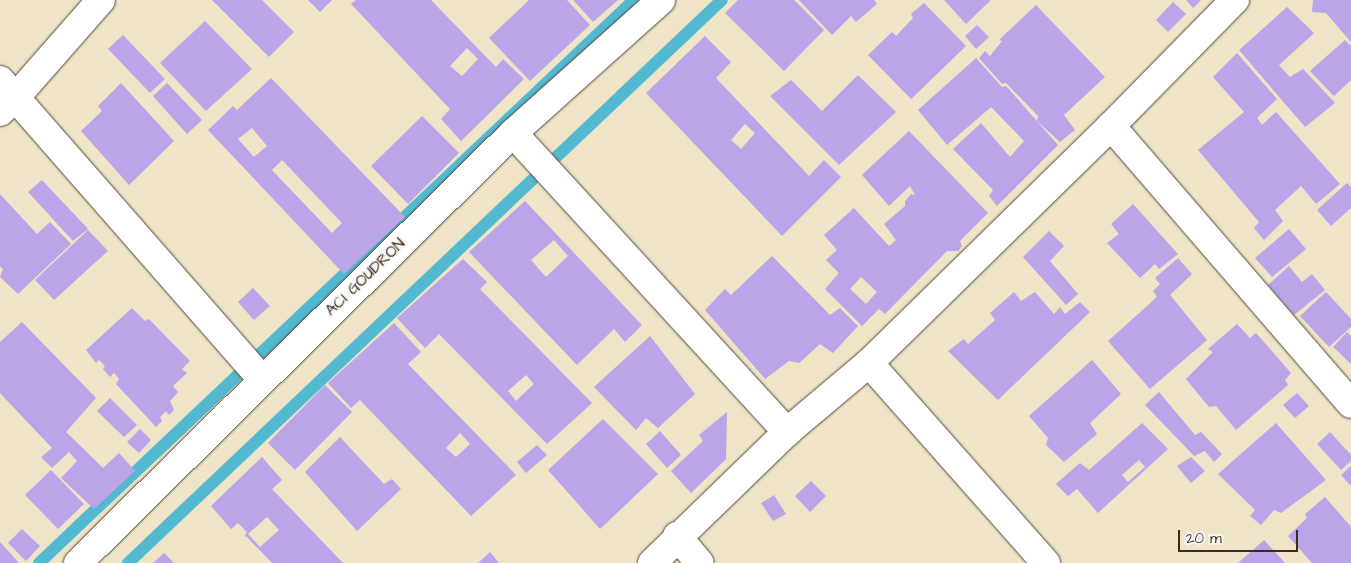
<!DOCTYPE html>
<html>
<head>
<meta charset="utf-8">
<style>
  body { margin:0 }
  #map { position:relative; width:1351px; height:563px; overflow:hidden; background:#efe3c8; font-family:"Architects Daughter",sans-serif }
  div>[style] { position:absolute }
  .stream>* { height:12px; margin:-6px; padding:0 6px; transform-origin:6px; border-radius:6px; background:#53b9d1 }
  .building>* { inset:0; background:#b9a5e8 }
  .roads { filter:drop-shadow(0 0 1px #564638) drop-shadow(0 0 1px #564638) }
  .street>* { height:28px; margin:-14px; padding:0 14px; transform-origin:14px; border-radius:14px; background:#fff }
  .secondary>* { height:28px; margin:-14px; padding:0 14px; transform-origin:14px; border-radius:14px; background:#fff }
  span { translate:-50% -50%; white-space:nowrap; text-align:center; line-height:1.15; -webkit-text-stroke:4.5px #f6f6f2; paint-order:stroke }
  .street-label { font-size:16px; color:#3b2a1e }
  .scale { position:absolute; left:1178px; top:530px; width:120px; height:22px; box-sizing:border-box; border:2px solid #3b2a1e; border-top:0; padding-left:6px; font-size:15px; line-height:18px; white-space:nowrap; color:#3b2a1e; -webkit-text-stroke:4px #f6f6f2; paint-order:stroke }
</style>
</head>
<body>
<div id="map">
  <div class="stream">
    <div style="left:39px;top:563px;width:819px;rotate:-43.42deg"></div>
    <div style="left:128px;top:563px;width:818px;rotate:-43.47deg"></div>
  </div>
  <div class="building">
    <div style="clip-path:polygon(212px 0,262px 0,294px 32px,269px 57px)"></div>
    <div style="clip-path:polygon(308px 0,332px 0,320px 12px)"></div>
    <div style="clip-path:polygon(evenodd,356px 0,431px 0,496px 67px,503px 59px,524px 79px,461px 141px,441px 119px,450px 109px,351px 4px,356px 0,467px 48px,478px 59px,462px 76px,450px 66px,467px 48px)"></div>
    <div style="clip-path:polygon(529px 0,567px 0,590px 25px,530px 81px,489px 38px)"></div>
    <div style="clip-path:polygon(573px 0,618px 0,593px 22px)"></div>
    <div style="clip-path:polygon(738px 0,794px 0,824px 30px,784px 71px,725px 13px)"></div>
    <div style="clip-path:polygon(799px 0,874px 0,877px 4px,856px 22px,851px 16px,832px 35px)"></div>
    <div style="clip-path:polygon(944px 0,991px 0,966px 24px)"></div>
    <div style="clip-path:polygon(1186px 0,1201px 0,1193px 8px)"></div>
    <div style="clip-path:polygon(1313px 0,1351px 0,1351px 42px,1326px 13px,1312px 12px)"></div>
    <div style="clip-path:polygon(1173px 2px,1186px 14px,1168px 32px,1156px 20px)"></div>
    <div style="clip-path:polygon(924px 3px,966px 46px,911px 99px,868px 55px,892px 32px,896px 36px,913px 18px,911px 14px)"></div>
    <div style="clip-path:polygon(1036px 5px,1105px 77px,1064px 115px,1075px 130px,1060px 142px,1037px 121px,1038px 116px,1006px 83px,1002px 84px,979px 58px,985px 51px,990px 56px,1002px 41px,999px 40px)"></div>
    <div style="clip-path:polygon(1287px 7px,1314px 33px,1279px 65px,1290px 77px,1303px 69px,1335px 103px,1305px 127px,1239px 50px)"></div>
    <div style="clip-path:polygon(205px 21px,252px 69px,206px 111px,160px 63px)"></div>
    <div style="clip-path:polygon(977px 25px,989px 37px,976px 49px,965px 36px)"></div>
    <div style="clip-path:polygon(123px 35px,165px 79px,150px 93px,108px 49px)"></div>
    <div style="clip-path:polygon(evenodd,705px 36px,731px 62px,716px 78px,809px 176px,824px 160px,841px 177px,782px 236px,646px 93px,705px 36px,745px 124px,755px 133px,741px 149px,731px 140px,745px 124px)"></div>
    <div style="clip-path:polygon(1345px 40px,1351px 46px,1351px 80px,1334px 96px,1310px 71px)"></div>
    <div style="clip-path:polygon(1237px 53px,1277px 99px,1257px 118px,1262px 125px,1276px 112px,1340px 184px,1316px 204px,1301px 186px,1275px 210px,1283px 221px,1264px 240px,1254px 228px,1259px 222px,1198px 150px,1244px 112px,1213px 77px)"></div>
    <div style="clip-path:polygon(976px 58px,1002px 87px,1006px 86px,1058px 145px,997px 206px,989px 196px,993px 190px,953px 149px,981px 123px,1010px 157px,1024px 141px,991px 107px,947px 145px,918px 110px)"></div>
    <div style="clip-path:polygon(858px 75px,896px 112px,839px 165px,770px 96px,791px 80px,822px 111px)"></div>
    <div style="clip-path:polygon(evenodd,271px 78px,405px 217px,344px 274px,208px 130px,233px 106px,237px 110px,271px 78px,252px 128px,267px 146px,254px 157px,238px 139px,252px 128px,271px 78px,282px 160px,342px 223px,332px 233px,272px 170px,282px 160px)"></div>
    <div style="clip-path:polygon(121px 83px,174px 141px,129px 185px,81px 131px,102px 111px,98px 106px)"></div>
    <div style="clip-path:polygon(167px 83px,202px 120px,187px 134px,153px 96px)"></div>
    <div style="clip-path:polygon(422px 116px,459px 153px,408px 204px,371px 166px)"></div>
    <div style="clip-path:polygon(evenodd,909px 131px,988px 213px,960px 241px,962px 246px,958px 251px,947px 251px,885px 314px,879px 309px,862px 326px,825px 289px,839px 273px,826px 260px,837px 250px,824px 235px,854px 208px,889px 246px,896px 240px,884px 224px,905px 206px,905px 201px,911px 194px,915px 195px,910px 186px,889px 206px,862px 175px,909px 131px,861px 277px,877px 292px,866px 304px,850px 289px,861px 277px)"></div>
    <div style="clip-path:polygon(42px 180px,88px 229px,73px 241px,28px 192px)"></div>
    <div style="clip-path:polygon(1347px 183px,1351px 187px,1351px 208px,1331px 226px,1317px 210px)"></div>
    <div style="clip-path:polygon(0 194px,37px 234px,50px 222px,71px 244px,18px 294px,0 277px,3px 269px,0 266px)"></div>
    <div style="clip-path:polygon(evenodd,525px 201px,642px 325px,625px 342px,614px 329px,577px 365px,469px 252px,525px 201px,554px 240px,568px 256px,546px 277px,531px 260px,554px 240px)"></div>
    <div style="clip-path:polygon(1133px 204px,1178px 254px,1159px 269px,1155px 264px,1140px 278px,1107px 243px,1119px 234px,1111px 224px)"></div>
    <div style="clip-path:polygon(1289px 229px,1306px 249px,1272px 277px,1255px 258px)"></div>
    <div style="clip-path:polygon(88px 230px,108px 251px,54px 300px,35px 280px)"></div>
    <div style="clip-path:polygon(1049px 231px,1064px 246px,1050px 261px,1078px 294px,1066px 305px,1023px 257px)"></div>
    <div style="clip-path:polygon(772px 256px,830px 315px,840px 308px,858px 326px,833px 353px,820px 344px,799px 363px,789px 361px,765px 379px,705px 310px,725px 289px,731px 295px)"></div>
    <div style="clip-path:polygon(1178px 258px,1192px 274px,1170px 295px,1207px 340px,1150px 389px,1108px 341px,1157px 297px,1153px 291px,1160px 284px,1155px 278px)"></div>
    <div style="clip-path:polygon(evenodd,463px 259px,487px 282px,480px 289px,592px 403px,547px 444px,439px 334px,425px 348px,397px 318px,463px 259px,526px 375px,534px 384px,516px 401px,508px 391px,526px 375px)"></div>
    <div style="clip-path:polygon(1289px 266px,1302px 282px,1312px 274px,1325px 290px,1294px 315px,1268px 285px)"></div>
    <div style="clip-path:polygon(253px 288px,270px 306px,254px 320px,238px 302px)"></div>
    <div style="clip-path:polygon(1014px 292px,1021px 301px,1035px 292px,1054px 314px,1060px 307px,1065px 314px,1080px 302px,1090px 312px,998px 400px,948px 351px,964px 339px,968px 344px,995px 320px,990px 313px)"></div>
    <div style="clip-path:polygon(1326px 292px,1351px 319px,1351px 327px,1329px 347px,1300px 316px)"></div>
    <div style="clip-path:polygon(132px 308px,145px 321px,149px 319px,190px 361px,182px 369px,187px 373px,173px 386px,178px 392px,170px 401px,174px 410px,169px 415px,166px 411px,160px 417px,162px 421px,156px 427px,116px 384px,119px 379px,114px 373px,110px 377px,103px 369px,105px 366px,99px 360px,96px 363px,86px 350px)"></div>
    <div style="clip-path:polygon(22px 322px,96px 398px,66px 432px,103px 468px,119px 453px,135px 471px,94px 509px,61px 478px,77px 461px,69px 452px,52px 468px,41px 457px,52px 448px,0 393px,0 342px)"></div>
    <div style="clip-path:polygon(evenodd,394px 323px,421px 352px,408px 364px,516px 475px,471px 516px,360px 400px,351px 408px,328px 383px,394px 323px,460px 433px,470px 444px,456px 457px,446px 448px,460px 433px)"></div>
    <div style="clip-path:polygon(1237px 324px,1250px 338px,1256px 333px,1291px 373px,1285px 380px,1288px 385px,1236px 430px,1216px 406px,1209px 407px,1186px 379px,1213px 352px,1208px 349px)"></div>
    <div style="clip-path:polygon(1347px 332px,1351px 336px,1351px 364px,1333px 347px)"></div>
    <div style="clip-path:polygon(650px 336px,695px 394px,658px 428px,646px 418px,636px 430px,594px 387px)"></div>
    <div style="clip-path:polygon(1092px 360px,1121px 394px,1090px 423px,1097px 434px,1064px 462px,1046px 445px,1048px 438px,1029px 416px)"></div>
    <div style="clip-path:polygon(325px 385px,352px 412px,295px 470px,268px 443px)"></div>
    <div style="clip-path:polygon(1159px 392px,1195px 435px,1201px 432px,1222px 454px,1214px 462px,1205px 451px,1194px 456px,1145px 405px)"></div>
    <div style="clip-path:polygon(1297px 393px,1309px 406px,1295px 418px,1283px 405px)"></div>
    <div style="clip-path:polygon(110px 398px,137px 425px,124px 437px,97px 411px)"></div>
    <div style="clip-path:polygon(727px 412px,726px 459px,691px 493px,671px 471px,703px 441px,699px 435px)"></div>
    <div style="clip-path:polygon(603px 419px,658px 474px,600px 529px,548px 470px)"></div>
    <div style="clip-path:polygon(evenodd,1142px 423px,1168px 449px,1098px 513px,1077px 489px,1068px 496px,1056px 484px,1080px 463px,1089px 470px,1142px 423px,1139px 460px,1145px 467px,1128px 482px,1122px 475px,1139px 460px)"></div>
    <div style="clip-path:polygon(1276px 423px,1326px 480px,1281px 513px,1274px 510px,1261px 525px,1250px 516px,1255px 510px,1218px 474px)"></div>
    <div style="clip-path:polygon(140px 429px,151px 440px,139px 453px,127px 442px)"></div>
    <div style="clip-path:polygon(660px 431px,681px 455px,667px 468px,646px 444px)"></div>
    <div style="clip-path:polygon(1330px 432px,1351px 455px,1351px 461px,1341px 470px,1317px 444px)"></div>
    <div style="clip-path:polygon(340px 437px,384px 484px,392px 479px,401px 489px,357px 531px,305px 472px)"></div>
    <div style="clip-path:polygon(537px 445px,547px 455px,526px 473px,517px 462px)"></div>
    <div style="clip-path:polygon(evenodd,262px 457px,282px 480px,272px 489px,343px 563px,272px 563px,246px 536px,244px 537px,247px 532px,238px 523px,231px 529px,211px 506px,262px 457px,267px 517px,279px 530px,260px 547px,248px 534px,267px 517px)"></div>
    <div style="clip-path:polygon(1191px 457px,1205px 471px,1191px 483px,1177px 466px)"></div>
    <div style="clip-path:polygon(1351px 466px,1351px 486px,1341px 475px)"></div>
    <div style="clip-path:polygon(51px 470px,84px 504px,58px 529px,25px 495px)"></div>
    <div style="clip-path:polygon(811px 481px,826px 496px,810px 512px,795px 496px)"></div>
    <div style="clip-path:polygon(774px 495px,786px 514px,773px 521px,761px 503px)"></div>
    <div style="clip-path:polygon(1325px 497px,1351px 527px,1351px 563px,1312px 563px,1288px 536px,1307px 518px,1305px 514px)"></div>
    <div style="clip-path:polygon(22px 529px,40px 546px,26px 561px,8px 543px)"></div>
    <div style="clip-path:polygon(1264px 540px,1285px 563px,1238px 563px)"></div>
    <div style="clip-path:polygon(0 542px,19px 563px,0 563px)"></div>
    <div style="clip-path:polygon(490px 552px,499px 563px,478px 563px)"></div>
    <div style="clip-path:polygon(164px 553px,174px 563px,153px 563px)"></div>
  </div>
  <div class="roads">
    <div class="street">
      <div style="left:0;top:80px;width:398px;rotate:48.8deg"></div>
      <div style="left:0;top:112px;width:21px;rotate:-43deg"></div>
      <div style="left:15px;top:98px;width:130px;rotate:-48.7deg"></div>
      <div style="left:1111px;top:126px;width:367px;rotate:49.2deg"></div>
      <div style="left:513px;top:133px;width:406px;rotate:47.5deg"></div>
      <div style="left:869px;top:363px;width:267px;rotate:48.5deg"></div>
      <div style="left:677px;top:536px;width:35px;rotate:50deg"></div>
      <div style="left:652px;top:563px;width:188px;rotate:-44.1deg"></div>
      <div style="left:787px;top:432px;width:107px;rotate:-40.1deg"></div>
      <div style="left:869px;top:363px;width:339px;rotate:-44.4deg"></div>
      <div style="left:1111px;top:126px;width:177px;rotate:-45.5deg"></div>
    </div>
    <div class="secondary">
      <div style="left:78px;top:563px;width:612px;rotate:-44.67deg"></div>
      <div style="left:513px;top:133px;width:199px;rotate:-41.9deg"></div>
    </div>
  </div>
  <div class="street-label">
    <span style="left:365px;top:277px;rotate:-44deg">ACI GOUDRON</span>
  </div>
  <div class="scale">20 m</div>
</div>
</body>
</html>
